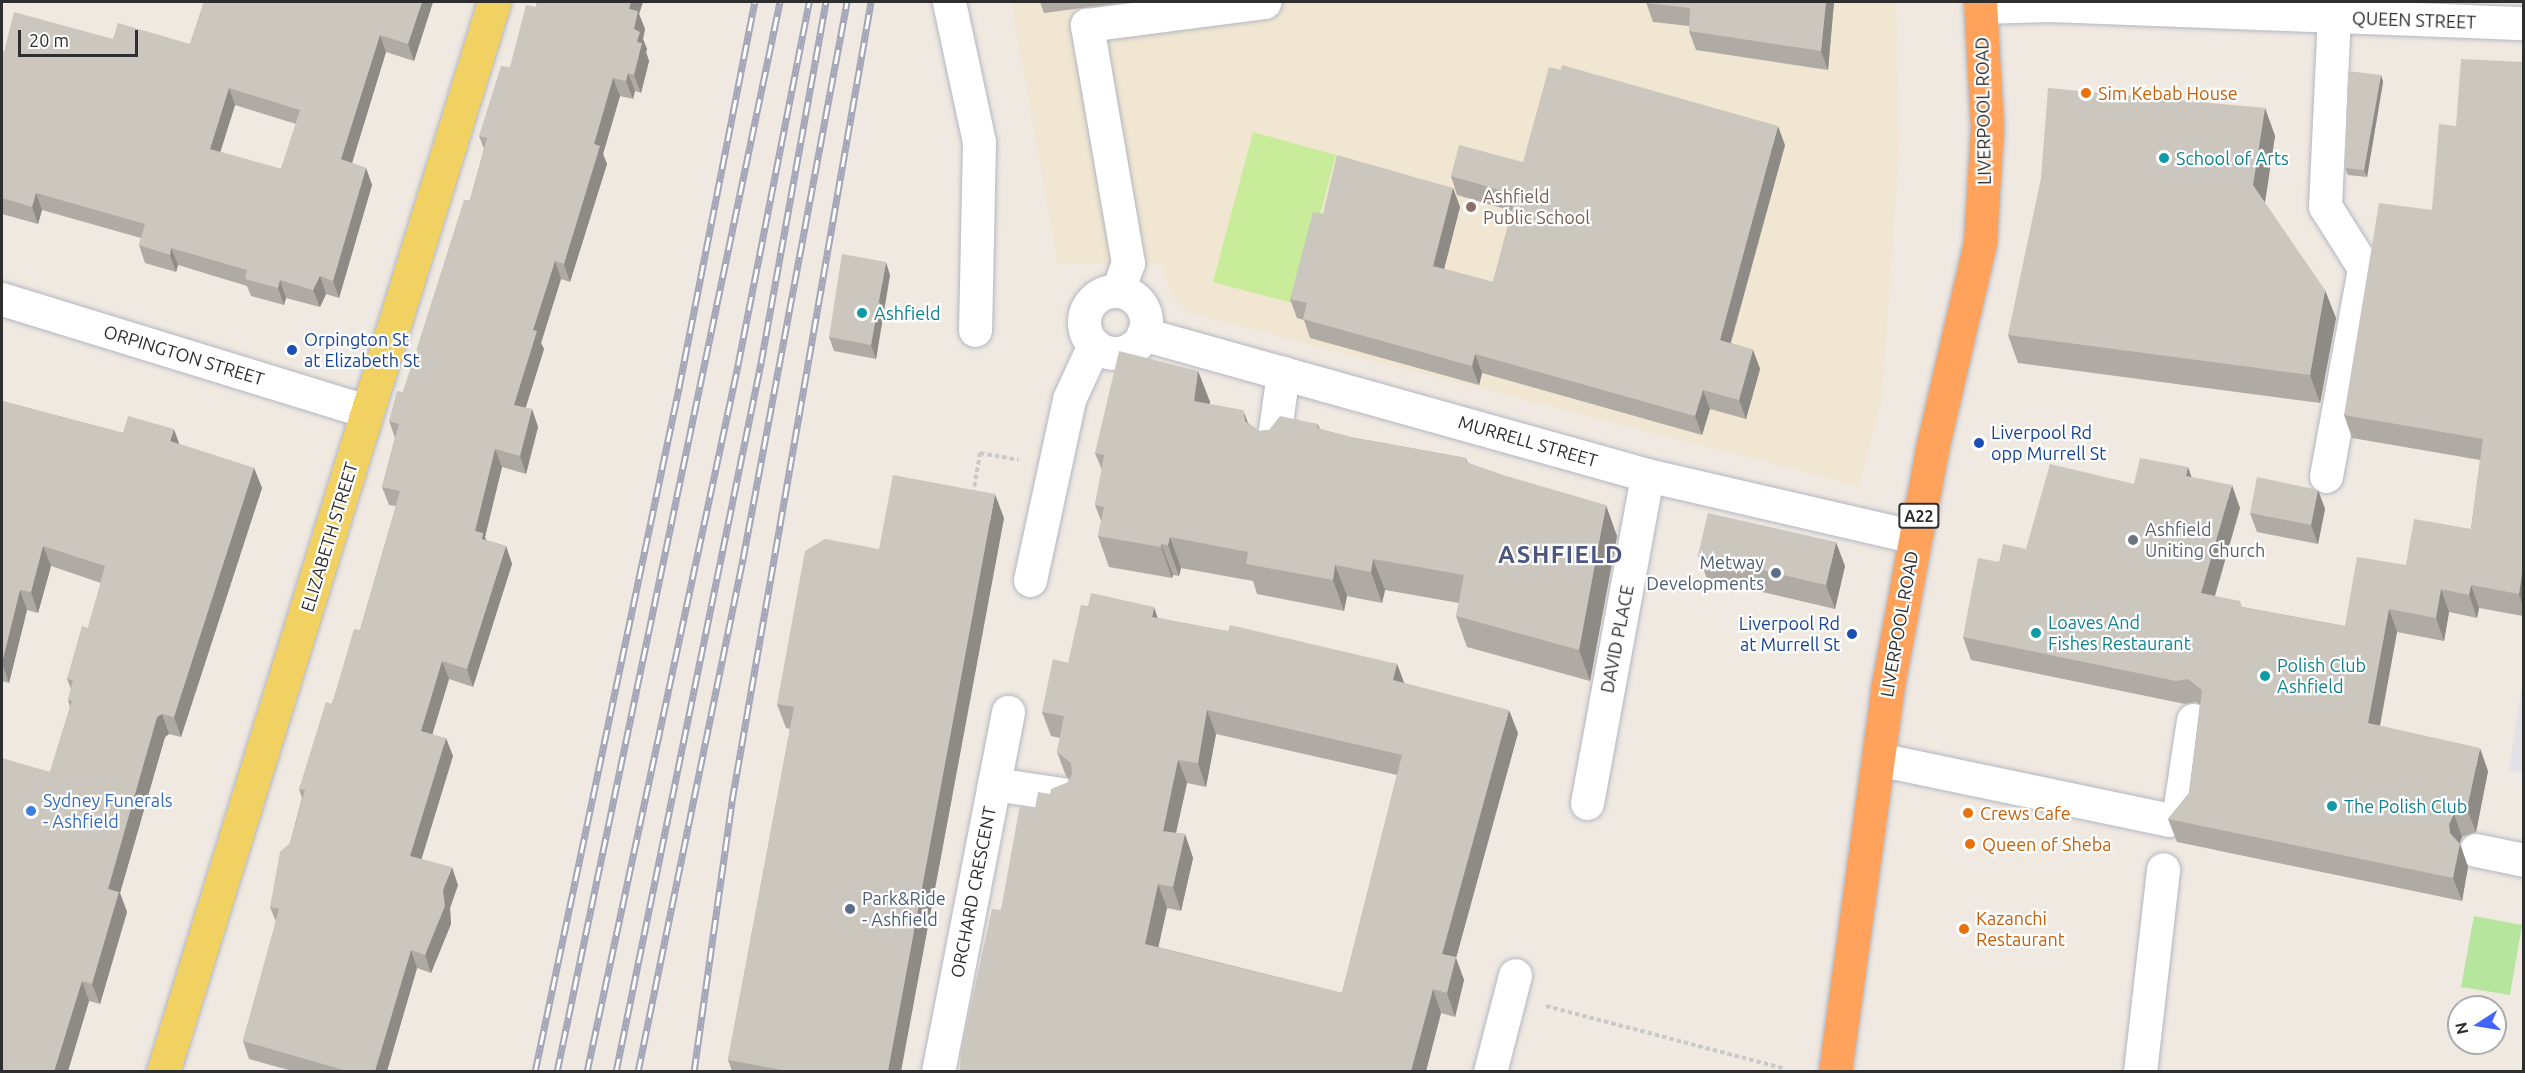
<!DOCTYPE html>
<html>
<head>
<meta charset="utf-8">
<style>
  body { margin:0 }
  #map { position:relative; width:2525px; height:1073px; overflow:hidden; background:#efe9e1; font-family:Ubuntu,sans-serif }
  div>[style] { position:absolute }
  .industrial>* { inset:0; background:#e3e1e8 }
  .education>* { inset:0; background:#f0e6d1 }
  .green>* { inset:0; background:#b6e59e }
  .pitch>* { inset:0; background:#c9ec9a }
  .path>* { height:4px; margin-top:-2px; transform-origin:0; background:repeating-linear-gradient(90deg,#c9c9c9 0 4.5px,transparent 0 7.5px) }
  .roads { filter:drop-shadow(0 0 2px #b4b7c1) drop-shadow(0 0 2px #b4b7c1) }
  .minor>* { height:33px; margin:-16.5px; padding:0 16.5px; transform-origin:16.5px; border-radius:16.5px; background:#fff }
  .minor>.ring { margin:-16.5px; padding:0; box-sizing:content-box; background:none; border:33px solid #fff; border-radius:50% }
  .major>* { height:33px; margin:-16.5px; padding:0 16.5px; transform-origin:16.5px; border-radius:16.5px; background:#f2d163 }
  .highway>* { height:33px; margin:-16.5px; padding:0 16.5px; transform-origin:16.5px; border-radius:16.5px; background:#ffa35c }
  .rail>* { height:7px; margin-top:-3.5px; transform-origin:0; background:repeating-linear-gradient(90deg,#fff 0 14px,#a3a6b8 0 28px); box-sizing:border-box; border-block:2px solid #a3a6b8 }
  .wall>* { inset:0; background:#afaba4 }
  .shaded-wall>* { inset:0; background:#8e8b86 }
  .building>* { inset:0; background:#cbc7bf }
  .dots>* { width:16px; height:16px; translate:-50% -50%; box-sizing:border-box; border:3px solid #fff; border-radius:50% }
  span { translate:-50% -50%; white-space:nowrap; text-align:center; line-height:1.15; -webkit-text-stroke:4.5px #fff; paint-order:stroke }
  .shield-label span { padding:2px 4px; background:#fff; border:2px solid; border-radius:4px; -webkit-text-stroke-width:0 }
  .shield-label { font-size:16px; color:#2e2e2e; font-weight:700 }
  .street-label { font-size:18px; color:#2e2e2e }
  .food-label { font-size:18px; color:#c56008 }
  .left { translate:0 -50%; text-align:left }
  .culture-label { font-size:18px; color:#0d838f }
  .education-label { font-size:18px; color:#785e54 }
  .transit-label { font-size:18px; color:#164399 }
  .right { translate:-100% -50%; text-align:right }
  .worship-label { font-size:18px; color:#5b616d }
  .service-label { font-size:18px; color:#4e5e75 }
  .shop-label { font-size:18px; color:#366cbe }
  .district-label { font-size:24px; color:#4d5680; font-weight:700; letter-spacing:1.5px }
  .frame { position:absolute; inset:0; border:3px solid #2e2e2e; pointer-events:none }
  .north { position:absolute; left:2447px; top:995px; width:60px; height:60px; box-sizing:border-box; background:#fff; border:2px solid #ababab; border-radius:50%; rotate:258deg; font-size:16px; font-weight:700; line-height:24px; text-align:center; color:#2e2e2e }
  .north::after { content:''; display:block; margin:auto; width:21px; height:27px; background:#4264fb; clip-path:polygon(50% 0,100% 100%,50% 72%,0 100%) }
  .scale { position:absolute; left:18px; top:30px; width:120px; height:27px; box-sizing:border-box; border:3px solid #2e2e2e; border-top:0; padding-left:8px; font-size:18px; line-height:21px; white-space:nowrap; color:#2e2e2e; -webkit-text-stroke:4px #fff; paint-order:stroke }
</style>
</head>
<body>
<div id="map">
  <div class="industrial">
    <div style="clip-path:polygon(2523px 680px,2523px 773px,2509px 770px)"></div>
  </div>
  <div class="education">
    <div style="clip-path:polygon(1011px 2px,1896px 2px,1899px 151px,1882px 398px,1859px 486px,1189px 313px,1170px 292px,1162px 264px,1058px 264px)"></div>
  </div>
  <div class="green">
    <div style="clip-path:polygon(2474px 916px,2522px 925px,2510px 995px,2461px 987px)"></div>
  </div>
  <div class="pitch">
    <div style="clip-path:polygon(1253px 132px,1336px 155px,1296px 304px,1213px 282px)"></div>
  </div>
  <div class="path">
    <div style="left:973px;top:494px;width:42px;rotate:-80.3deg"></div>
    <div style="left:980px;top:453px;width:39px;rotate:10deg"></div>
    <div style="left:1546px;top:1006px;width:245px;rotate:14.7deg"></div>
  </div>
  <div class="roads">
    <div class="minor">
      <div style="left:949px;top:2px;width:143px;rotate:77.9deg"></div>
      <div style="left:979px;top:142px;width:188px;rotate:91.2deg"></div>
      <div style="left:1980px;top:7px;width:70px;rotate:-1.6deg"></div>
      <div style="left:2050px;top:5px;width:474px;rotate:2.2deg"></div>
      <div style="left:1118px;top:290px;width:29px;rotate:-70deg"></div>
      <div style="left:1128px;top:263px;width:242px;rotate:-99.8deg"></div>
      <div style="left:1087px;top:25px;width:179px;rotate:-7.4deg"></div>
      <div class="ring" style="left:1084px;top:291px;width:29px;height:29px"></div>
      <div style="left:2px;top:299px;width:382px;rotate:17.1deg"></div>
      <div style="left:1143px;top:334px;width:523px;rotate:15.63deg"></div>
      <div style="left:1647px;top:475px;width:275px;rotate:13deg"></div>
      <div style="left:1273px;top:444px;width:72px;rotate:-82deg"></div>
      <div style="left:2326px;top:476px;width:211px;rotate:-79.6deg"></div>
      <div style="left:2364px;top:268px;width:73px;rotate:-122.2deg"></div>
      <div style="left:2325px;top:206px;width:189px;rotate:-87.3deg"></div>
      <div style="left:1030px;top:580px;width:185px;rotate:-77.8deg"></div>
      <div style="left:1069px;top:399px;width:60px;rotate:-65.2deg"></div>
      <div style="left:1878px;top:759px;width:297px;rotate:11.8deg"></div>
      <div style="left:2169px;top:820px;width:12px;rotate:-35deg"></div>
      <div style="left:2179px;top:813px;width:94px;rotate:-81.4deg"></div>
      <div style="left:994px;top:784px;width:69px;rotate:8.4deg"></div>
      <div style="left:1587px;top:803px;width:333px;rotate:-79.6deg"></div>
      <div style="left:2476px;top:850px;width:49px;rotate:11.8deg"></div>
      <div style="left:938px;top:1072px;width:367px;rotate:-79deg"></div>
      <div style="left:1490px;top:1072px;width:100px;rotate:-75.5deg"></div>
      <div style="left:2140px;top:1072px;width:204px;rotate:-83.5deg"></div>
    </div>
    <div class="major">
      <div style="left:163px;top:1072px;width:1120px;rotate:-72.81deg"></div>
    </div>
    <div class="highway">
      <div style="left:1835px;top:1072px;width:386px;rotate:-82.2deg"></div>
      <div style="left:1887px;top:690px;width:245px;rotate:-79.4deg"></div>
      <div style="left:1932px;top:449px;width:212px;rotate:-76.9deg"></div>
      <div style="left:1980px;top:242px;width:115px;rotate:-86.5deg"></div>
      <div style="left:1987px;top:127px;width:125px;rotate:-93.2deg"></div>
    </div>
  </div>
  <div class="rail">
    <div style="left:535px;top:1072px;width:699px;rotate:-78.11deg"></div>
    <div style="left:679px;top:388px;width:393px;rotate:-78.9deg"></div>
    <div style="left:557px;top:1072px;width:1093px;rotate:-78.23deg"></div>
    <div style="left:587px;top:1072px;width:723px;rotate:-77.94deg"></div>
    <div style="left:738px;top:365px;width:370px;rotate:-78.9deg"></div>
    <div style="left:616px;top:1072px;width:724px;rotate:-78.44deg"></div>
    <div style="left:761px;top:363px;width:367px;rotate:-79.8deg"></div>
    <div style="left:638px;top:1072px;width:524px;rotate:-78.43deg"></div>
    <div style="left:743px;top:559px;width:567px;rotate:-79.42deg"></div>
    <div style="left:694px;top:1072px;width:274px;rotate:-82deg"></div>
    <div style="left:732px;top:801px;width:811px;rotate:-80.13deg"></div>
  </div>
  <div class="wall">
    <div style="clip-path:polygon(evenodd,204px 2px,433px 2px,414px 61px,386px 52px,352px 163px,366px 168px,372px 185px,339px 298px,326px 294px,320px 307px,286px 298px,284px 305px,251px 296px,247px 286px,178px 265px,176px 272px,145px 263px,139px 245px,141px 238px,42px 210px,38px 224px,2px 214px,2px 51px,4px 52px,113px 39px,190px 44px,204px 2px,235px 105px,296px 124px,281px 169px,220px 152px,235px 105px)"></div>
    <div style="clip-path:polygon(537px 2px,643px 2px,639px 14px,645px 29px,643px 39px,647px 49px,646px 52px,649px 61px,641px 93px,635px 91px,633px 99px,620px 96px,603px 154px,607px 164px,570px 282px,561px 279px,541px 343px,544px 349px,525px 408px,532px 409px,538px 427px,526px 474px,502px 467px,485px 537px,486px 540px,506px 546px,512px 564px,473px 687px,449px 679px,432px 734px,453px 756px,421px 859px,458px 885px,450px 908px,451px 924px,431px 973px,417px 968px,387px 1071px,292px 1071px,249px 1059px,243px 1041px,276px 922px,270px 907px,290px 843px,302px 798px,299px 789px,360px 630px,396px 506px,389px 505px,382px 487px,395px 438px,389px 421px,403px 392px,470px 200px,484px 149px,479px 136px,510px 67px,536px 7px)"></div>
    <div style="clip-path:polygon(1040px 2px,1128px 2px,1044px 13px)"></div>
    <div style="clip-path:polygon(1646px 2px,1834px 2px,1828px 70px,1696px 50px,1689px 31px,1689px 26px,1653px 22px)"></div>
    <div style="clip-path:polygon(2523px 62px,2523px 616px,2479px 608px,2477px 618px,2449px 612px,2444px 641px,2397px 632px,2380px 726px,2488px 771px,2476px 832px,2462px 837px,2460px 843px,2468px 867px,2462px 901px,2177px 842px,2168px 819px,2189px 793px,2200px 705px,2196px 702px,2185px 704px,1971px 660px,1963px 637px,1999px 562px,2026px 549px,2134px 484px,2188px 467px,2191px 477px,2240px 508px,2215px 596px,2242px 607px,2345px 626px,2406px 565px,2471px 529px,2480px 460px,2352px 438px,2344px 415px,2432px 210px,2456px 126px)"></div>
    <div style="clip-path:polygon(2381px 75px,2383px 82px,2367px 177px,2348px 175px,2345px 168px)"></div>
    <div style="clip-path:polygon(2265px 108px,2275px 136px,2265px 203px,2336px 318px,2320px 403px,2018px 363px,2008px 335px)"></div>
    <div style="clip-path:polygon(1785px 145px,1731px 343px,1753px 350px,1760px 369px,1746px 419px,1710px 409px,1702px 435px,1482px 373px,1479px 385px,1310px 338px,1304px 320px,1297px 318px,1290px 299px,1323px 214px,1453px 188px,1460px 207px,1444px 269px,1493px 282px,1512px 211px,1457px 195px,1451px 176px,1523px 162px)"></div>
    <div style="clip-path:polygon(890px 275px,876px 359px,834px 351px,829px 337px)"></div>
    <div style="clip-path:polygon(1198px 371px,1210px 402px,1209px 404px,1248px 423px,1259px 431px,1318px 424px,1320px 429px,1350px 437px,1466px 458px,1468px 463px,1617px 536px,1590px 681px,1467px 647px,1456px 616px,1459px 603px,1385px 590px,1382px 603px,1347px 596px,1344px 611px,1257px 594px,1253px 581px,1181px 568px,1179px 576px,1173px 575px,1172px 578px,1109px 567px,1098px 536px,1101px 521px,1095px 505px,1102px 470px,1095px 453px)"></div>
    <div style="clip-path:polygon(2px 401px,123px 433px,179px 444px,254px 468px,262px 488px,181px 737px,169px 734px,165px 737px,120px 893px,127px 912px,100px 1004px,89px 1001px,68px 1071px,50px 772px,70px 707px,68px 700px,71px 689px,67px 679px,88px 628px,101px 583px,51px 566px,38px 613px,27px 610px,9px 683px,2px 681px)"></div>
    <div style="clip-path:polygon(2318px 490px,2325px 509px,2318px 544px,2257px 532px,2250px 513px)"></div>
    <div style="clip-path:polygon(1004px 518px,901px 1071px,732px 1071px,728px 1060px,790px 729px,786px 728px,777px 704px,879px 549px)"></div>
    <div style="clip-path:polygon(1698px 555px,1845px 566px,1835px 609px,1707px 579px)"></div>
    <div style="clip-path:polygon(evenodd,1158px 618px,1397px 664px,1404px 683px,1518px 733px,1456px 958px,1464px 980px,1455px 1017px,1441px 1013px,1426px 1071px,961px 1071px,960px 1069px,1001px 910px,1035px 808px,1050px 794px,1068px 782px,1069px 779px,1066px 776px,1057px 752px,1060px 738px,1051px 736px,1042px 712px,1158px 618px,1216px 734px,1397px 775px,1342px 993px,1158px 947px,1167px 908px,1181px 911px,1193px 858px,1185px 834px,1176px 833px,1187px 783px,1206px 787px,1216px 734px)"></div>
  </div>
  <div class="shaded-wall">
    <div style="clip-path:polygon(422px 2px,433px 2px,414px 61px,408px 44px)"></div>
    <div style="clip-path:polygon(631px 2px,643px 2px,639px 14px,645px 29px,643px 39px,647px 49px,646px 52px,649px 61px,641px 93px,634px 75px,634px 29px,629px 9px)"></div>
    <div style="clip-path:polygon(1826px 2px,1834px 2px,1828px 70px,1821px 51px)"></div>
    <div style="clip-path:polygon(380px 35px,386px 52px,348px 176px,341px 159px)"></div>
    <div style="clip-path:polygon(628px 73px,635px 91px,633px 99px,626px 81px)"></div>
    <div style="clip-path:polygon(2381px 75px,2383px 82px,2367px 177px,2364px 170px)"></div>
    <div style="clip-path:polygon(613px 78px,620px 96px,603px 154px,607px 164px,570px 282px,564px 264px,594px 144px)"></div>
    <div style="clip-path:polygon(229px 88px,235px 105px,216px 166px,210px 149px)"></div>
    <div style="clip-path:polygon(2265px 108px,2275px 136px,2263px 214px,2253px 185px)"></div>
    <div style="clip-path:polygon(1778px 126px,1785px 145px,1726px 359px,1720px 340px)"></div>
    <div style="clip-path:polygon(366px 168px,372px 185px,339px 298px,333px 281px)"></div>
    <div style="clip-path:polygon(1453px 188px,1460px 207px,1440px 285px,1433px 266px)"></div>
    <div style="clip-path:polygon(36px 193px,42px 210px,38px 224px,32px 207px)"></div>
    <div style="clip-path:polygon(171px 248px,178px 265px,176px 272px,170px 255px)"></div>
    <div style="clip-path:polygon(555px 261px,561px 279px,541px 343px,544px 349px,521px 423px,514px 405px,533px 330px)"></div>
    <div style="clip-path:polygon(886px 262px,890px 275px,876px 359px,871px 345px)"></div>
    <div style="clip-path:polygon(320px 276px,326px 294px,320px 307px,313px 290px)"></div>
    <div style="clip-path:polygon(280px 280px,286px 298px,284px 305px,278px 288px)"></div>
    <div style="clip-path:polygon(2325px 290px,2336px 318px,2320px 403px,2310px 375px)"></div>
    <div style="clip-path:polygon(1753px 350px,1760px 369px,1746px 419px,1739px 400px)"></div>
    <div style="clip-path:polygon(1475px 354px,1482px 373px,1479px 385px,1472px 366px)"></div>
    <div style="clip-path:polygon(1198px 371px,1210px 402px,1205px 432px,1194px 401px)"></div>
    <div style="clip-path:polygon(1703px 390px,1710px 409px,1702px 435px,1695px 416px)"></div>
    <div style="clip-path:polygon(532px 409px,538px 427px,526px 474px,520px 456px)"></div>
    <div style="clip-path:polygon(1243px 410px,1255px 441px,1245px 421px)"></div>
    <div style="clip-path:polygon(174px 429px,181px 449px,170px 441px)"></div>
    <div style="clip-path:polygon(495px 449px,502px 467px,485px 537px,490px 551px,475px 531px)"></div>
    <div style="clip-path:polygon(2188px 467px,2196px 490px,2186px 476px)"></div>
    <div style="clip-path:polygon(254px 468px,262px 488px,181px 737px,174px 717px)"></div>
    <div style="clip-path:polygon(2232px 485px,2240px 508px,2209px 616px,2201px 593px)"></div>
    <div style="clip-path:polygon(2318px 490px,2325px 509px,2318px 544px,2311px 525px)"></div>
    <div style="clip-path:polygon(995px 494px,1004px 518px,901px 1071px,888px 1071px)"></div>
    <div style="clip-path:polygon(1606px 505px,1617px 536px,1590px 681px,1579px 650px)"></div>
    <div style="clip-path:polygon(1170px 537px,1181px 568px,1179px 576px,1168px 545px)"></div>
    <div style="clip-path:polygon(1836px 542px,1845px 566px,1835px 609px,1826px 585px)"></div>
    <div style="clip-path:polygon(1161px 544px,1173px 575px,1172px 578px,1161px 547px)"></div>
    <div style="clip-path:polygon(43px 546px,51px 566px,38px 613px,31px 592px)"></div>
    <div style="clip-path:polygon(506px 546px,512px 564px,473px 687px,467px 669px)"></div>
    <div style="clip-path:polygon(1373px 559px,1385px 590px,1382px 603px,1371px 572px)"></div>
    <div style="clip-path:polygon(1335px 565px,1347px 596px,1344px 611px,1333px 580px)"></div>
    <div style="clip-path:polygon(2523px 567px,2523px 607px,2519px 594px)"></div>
    <div style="clip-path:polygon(2471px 585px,2479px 608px,2477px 618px,2469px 595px)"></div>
    <div style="clip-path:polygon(2441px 589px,2449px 612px,2444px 641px,2436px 618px)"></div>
    <div style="clip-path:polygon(20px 590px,27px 610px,9px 683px,2px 663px)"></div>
    <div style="clip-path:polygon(1154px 607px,1162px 631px,1152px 617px)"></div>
    <div style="clip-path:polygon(2389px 609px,2397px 632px,2376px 746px,2368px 723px)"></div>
    <div style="clip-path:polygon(442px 661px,449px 679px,428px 749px,421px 731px)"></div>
    <div style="clip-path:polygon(1397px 664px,1406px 688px,1393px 680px)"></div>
    <div style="clip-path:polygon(1207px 710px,1216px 734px,1206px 787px,1198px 763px)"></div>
    <div style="clip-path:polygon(1509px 710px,1518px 733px,1456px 958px,1464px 980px,1455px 1017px,1447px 993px,1442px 954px)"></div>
    <div style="clip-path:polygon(162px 714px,169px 734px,165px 737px,120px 893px,127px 912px,100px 1004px,92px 984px,108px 889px,157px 717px)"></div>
    <div style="clip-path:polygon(446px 738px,453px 756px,417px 874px,410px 856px)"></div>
    <div style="clip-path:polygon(2480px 748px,2488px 771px,2476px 832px,2467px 809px)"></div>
    <div style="clip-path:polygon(1178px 760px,1187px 783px,1171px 855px,1163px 831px)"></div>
    <div style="clip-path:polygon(2454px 814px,2462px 837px,2458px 847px,2460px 844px,2468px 867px,2462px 901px,2453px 878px,2449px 824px)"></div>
    <div style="clip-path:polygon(1185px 834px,1193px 858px,1181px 911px,1173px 887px)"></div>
    <div style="clip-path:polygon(452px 867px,458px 885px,450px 908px,451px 924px,431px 973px,425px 955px,443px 890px)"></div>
    <div style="clip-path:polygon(1158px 884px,1167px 908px,1154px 967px,1145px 944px)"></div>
    <div style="clip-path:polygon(411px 950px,417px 968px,387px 1071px,375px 1071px)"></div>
    <div style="clip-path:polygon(82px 981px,89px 1001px,68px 1071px,54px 1071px)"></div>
    <div style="clip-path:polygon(1433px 989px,1441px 1013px,1426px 1071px,1411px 1071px)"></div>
  </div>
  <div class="building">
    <div style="clip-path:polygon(evenodd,204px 2px,422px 2px,408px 44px,380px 35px,341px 159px,366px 168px,333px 281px,320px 276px,313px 290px,280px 280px,278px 288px,245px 279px,247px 270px,171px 248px,170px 255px,139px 245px,145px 224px,36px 193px,32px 207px,2px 198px,2px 51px,4px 52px,14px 12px,113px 39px,118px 23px,190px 44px,204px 2px,229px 88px,300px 110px,281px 169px,210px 149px,229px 88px)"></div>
    <div style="clip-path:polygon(537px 2px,631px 2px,629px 9px,638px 11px,634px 29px,640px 32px,637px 42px,642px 43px,634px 75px,628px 73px,626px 81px,613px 78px,594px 144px,600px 146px,564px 264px,555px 261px,533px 330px,537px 331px,514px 405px,532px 409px,520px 456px,495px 449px,475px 531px,483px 533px,482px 539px,506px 546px,467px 669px,442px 661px,421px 731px,446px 738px,410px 856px,452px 867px,443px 890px,445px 906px,425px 955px,411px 950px,375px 1071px,347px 1071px,243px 1041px,279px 909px,270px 907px,280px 852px,290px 843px,305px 790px,299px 789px,326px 702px,332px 704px,354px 629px,360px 630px,400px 491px,382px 487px,399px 424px,389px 421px,397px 391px,403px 392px,464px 200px,470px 200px,487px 138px,479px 136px,501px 66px,510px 67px,526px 5px,536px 7px)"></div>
    <div style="clip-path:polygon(1646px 2px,1826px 2px,1821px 51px,1689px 31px,1690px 8px,1646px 3px)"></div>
    <div style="clip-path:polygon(2461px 59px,2523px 62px,2523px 567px,2519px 594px,2471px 585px,2469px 595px,2441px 589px,2436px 618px,2389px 609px,2368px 723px,2480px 748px,2467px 809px,2454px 814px,2449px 824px,2450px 833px,2460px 844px,2453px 878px,2168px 819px,2189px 793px,2202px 690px,2188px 679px,2176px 681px,1963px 637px,1978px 558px,1999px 562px,2003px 544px,2026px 549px,2050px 464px,2134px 484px,2140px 458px,2188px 467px,2186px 476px,2232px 485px,2201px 593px,2240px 601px,2242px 607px,2345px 626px,2357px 557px,2406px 565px,2414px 519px,2471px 529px,2483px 439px,2344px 415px,2379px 203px,2432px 210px,2439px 124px,2456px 126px)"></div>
    <div style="clip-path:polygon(1562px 65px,1778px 126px,1720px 340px,1753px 350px,1739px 400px,1703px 390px,1695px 416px,1475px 354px,1472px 366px,1303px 319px,1307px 303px,1290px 299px,1313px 212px,1323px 214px,1337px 155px,1453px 188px,1433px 266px,1493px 282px,1516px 195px,1451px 176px,1459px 145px,1523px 162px,1549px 67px,1561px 70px)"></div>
    <div style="clip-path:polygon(2348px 71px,2381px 75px,2364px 170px,2345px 168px)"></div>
    <div style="clip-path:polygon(2048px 88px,2265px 108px,2253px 185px,2325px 290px,2310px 375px,2008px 335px,2041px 178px)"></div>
    <div style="clip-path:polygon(842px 254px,886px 262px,871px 345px,829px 337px)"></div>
    <div style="clip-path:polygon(1119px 351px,1198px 371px,1194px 401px,1243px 410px,1245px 421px,1259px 431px,1269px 430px,1280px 416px,1318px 424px,1317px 428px,1350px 437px,1466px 458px,1466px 462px,1503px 475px,1606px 505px,1579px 650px,1456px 616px,1464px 575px,1373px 559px,1371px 572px,1335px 565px,1333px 580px,1246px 564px,1248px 552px,1170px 537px,1168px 545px,1161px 544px,1161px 547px,1098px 536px,1104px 507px,1095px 505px,1104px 455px,1095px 453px)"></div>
    <div style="clip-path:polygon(2px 401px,123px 433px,128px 416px,174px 429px,170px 441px,254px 468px,174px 717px,162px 714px,157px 717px,108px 889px,119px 892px,92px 984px,82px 981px,54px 1071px,2px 1071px,2px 758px,50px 772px,72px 701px,68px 700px,73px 680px,67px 679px,82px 626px,88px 628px,105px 566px,43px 546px,31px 592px,20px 590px,2px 663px)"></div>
    <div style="clip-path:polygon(893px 475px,995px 494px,888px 1071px,787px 1071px,728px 1060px,794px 707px,777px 704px,805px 551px,825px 539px,879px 549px)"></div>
    <div style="clip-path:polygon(2257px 477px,2318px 490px,2311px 525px,2250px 513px)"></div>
    <div style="clip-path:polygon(1708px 513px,1836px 542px,1826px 585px,1698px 555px)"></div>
    <div style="clip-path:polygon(evenodd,1091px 593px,1154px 607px,1152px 617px,1228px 631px,1230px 625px,1397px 664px,1393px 680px,1509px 710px,1442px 954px,1456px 957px,1447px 993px,1433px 989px,1411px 1071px,962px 1071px,960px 1069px,961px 1049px,992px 909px,1001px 910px,1020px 805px,1035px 808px,1038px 792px,1050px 794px,1051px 789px,1068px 782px,1072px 774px,1071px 763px,1057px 752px,1064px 716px,1042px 712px,1053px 659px,1068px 663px,1081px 605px,1088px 606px,1091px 593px,1207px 710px,1402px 755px,1342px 993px,1145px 944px,1158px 884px,1173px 887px,1185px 834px,1163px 831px,1178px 760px,1198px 763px,1207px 710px)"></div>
  </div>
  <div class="dots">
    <div style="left:2086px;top:93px;background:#e8710a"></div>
    <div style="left:2164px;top:158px;background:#0f9aa8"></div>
    <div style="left:1471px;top:207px;background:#8d6e63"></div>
    <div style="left:862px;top:313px;background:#0f9aa8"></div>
    <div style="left:292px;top:350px;background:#1a4fb4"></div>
    <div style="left:1979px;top:443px;background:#1a4fb4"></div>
    <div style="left:2133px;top:540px;background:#6b7280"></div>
    <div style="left:1776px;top:573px;background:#5c6f8a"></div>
    <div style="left:2036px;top:633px;background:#0f9aa8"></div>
    <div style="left:1852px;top:634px;background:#1a4fb4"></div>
    <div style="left:2265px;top:676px;background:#0f9aa8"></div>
    <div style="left:2332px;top:806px;background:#0f9aa8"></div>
    <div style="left:31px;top:811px;background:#3f7fe0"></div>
    <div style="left:1968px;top:813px;background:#e8710a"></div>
    <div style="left:1970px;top:844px;background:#e8710a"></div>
    <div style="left:850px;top:909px;background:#5c6f8a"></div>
    <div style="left:1964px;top:929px;background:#e8710a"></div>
  </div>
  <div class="shield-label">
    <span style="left:1919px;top:516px">A22</span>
  </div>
  <div class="street-label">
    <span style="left:2414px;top:20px;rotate:2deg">QUEEN STREET</span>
    <span style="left:1983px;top:111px;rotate:-91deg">LIVERPOOL ROAD</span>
    <span style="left:184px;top:355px;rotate:17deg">ORPINGTON STREET</span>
    <span style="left:1528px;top:441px;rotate:16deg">MURRELL STREET</span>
    <span style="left:329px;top:537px;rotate:-73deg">ELIZABETH STREET</span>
    <span style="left:1899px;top:624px;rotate:-80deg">LIVERPOOL ROAD</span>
    <span style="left:1617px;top:639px;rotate:-79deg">DAVID PLACE</span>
    <span style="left:973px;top:892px;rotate:-79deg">ORCHARD CRESCENT</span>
  </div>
  <div class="food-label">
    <span class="left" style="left:2098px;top:93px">Sim Kebab House</span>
    <span class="left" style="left:1980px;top:813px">Crews Cafe</span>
    <span class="left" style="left:1982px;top:844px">Queen of Sheba</span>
    <span class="left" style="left:1976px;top:929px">Kazanchi<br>Restaurant</span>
  </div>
  <div class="culture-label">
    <span class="left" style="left:2176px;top:158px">School of Arts</span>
    <span class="left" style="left:874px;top:313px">Ashfield</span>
    <span class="left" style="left:2048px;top:633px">Loaves And<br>Fishes Restaurant</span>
    <span class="left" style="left:2277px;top:676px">Polish Club<br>Ashfield</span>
    <span class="left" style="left:2344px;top:806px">The Polish Club</span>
  </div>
  <div class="education-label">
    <span class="left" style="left:1483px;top:207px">Ashfield<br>Public School</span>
  </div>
  <div class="transit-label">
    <span class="left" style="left:304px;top:350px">Orpington St<br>at Elizabeth St</span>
    <span class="left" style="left:1991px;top:443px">Liverpool Rd<br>opp Murrell St</span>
    <span class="right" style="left:1840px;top:634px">Liverpool Rd<br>at Murrell St</span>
  </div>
  <div class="worship-label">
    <span class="left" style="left:2145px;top:540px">Ashfield<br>Uniting Church</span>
  </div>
  <div class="service-label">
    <span class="right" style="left:1764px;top:573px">Metway<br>Developments</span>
    <span class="left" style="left:862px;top:909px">Park&amp;Ride<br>- Ashfield</span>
  </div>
  <div class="shop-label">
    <span class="left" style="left:43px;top:811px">Sydney Funerals<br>- Ashfield</span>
  </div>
  <div class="district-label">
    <span style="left:1561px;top:555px">ASHFIELD</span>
  </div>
  <div class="frame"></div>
  <div class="north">N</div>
  <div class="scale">20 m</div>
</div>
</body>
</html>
